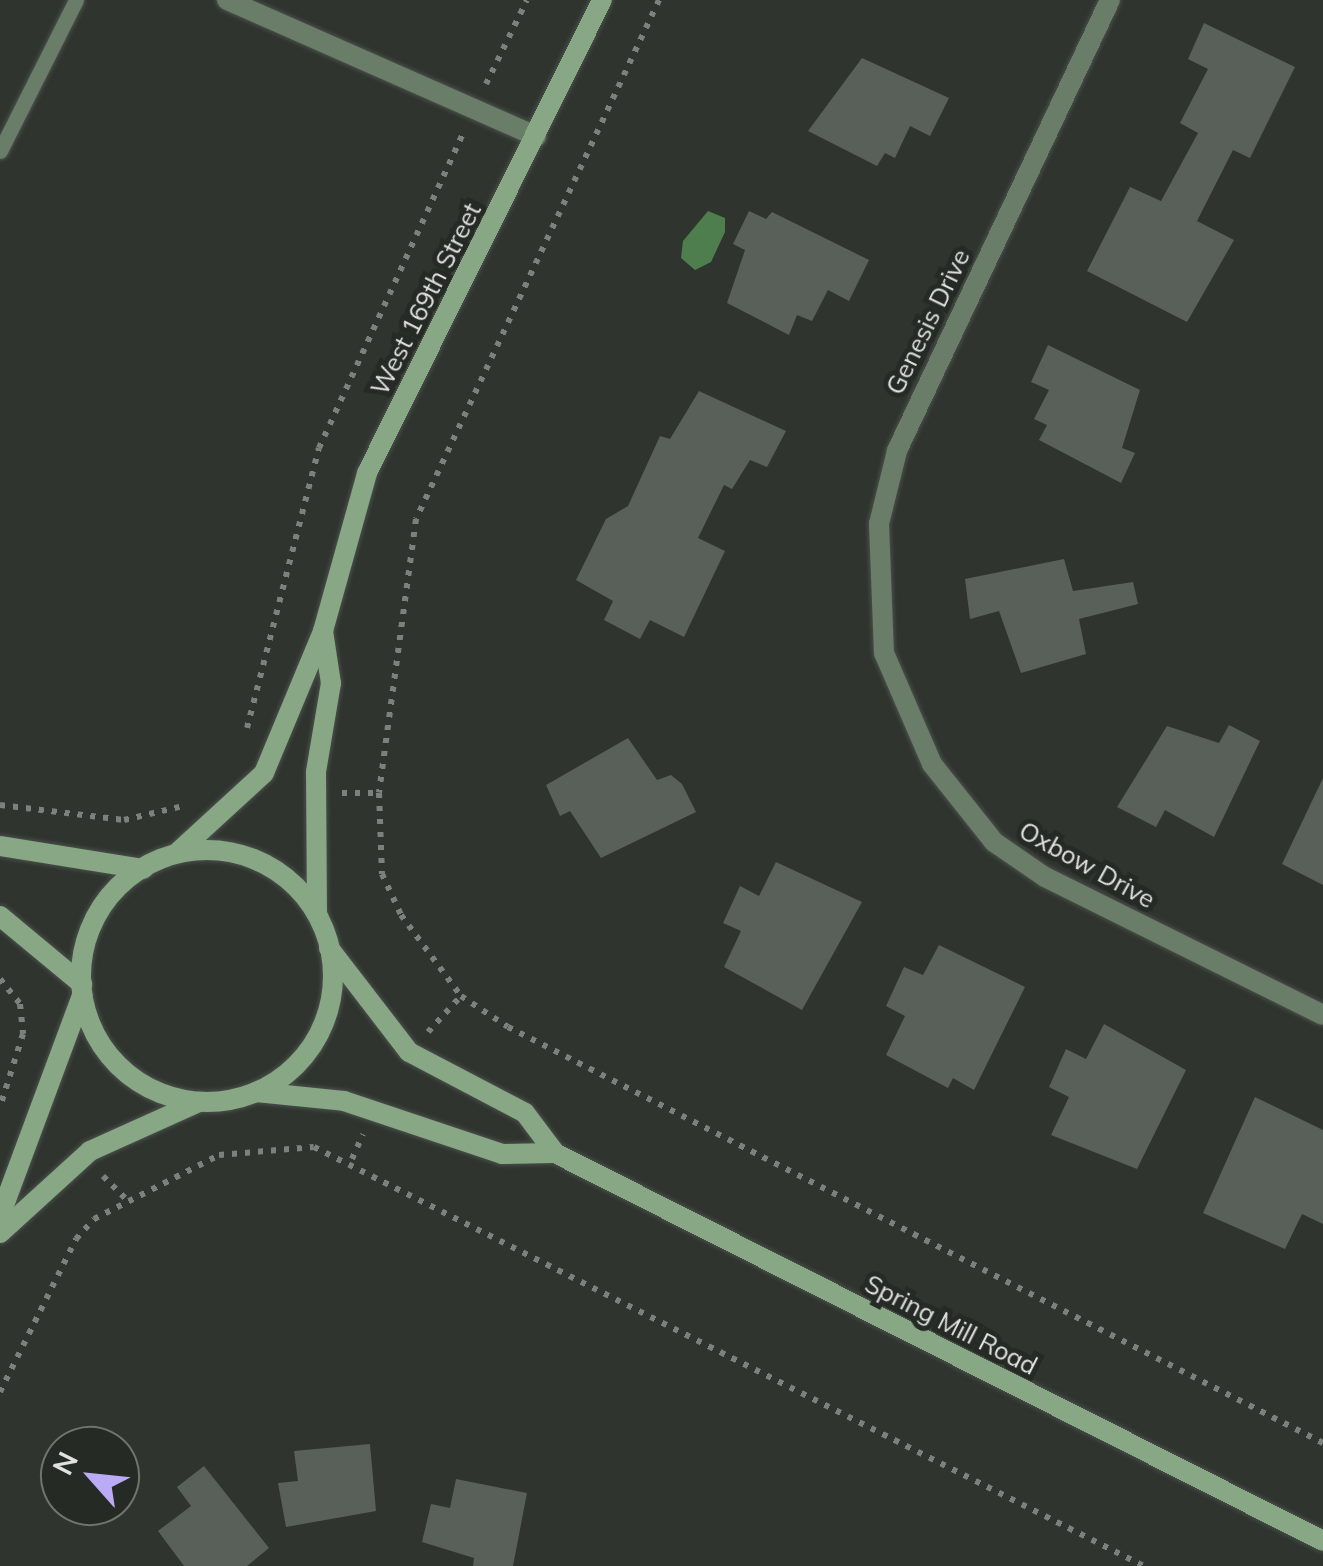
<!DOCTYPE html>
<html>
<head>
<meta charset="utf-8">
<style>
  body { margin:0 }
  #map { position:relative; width:1323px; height:1566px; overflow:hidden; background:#2f342f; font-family:Mulish,sans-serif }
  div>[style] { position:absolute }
  .water>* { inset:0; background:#4f7e4e }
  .building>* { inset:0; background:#595f59 }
  .path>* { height:6px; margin-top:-3px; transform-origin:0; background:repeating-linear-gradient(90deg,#7d817d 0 5px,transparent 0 13px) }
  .roads { filter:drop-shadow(0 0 2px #4b504b) drop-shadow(0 0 2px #4b504b) }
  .lane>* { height:15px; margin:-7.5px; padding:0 7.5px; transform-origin:7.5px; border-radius:7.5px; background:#697d68 }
  .street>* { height:20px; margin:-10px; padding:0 10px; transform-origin:10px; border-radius:10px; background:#697d68 }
  .secondary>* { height:20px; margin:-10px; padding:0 10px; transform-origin:10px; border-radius:10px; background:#87a785 }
  .secondary>.ring { margin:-10px; padding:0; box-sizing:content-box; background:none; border:20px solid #87a785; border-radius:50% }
  span { translate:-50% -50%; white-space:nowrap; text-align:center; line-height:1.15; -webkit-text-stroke:10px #252a25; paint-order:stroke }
  .street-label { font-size:25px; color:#dfe2df }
  .north { position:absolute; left:40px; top:1426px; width:100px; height:100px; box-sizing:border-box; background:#252a25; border:2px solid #6f746f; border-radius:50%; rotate:297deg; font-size:28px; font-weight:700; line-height:40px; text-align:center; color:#dfe2df }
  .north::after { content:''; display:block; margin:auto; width:35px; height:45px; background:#bbaaf6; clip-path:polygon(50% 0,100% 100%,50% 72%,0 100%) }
</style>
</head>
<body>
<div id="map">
  <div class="water">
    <div style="clip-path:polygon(708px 211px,725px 218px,725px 232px,711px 262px,695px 270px,681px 258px,683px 241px)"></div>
  </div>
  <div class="building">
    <div style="clip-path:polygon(1204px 23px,1295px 67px,1250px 158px,1233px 150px,1197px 221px,1234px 240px,1187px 322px,1087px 271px,1130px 187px,1161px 201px,1198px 133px,1180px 123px,1208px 69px,1188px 59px)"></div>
    <div style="clip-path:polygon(862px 58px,949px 98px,930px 136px,910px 126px,895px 158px,885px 153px,877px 166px,808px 131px)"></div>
    <div style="clip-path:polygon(749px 211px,766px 219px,772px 212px,869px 260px,849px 301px,828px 290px,812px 321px,797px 315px,789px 335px,727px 303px,745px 250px,733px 244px)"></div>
    <div style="clip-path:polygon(1048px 345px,1140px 390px,1122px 448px,1135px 453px,1121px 483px,1039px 440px,1047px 425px,1034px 419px,1049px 390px,1031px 382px)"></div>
    <div style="clip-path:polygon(699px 391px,786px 431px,767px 467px,750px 460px,732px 489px,724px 485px,698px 538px,725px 551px,684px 637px,650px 620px,640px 639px,604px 620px,613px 601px,576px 580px,606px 519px,628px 506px,660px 436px,670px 439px)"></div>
    <div style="clip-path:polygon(1064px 559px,1073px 591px,1133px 582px,1138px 604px,1079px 619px,1086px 654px,1021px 673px,999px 611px,970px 619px,965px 579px)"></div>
    <div style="clip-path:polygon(1229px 725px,1260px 741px,1214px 837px,1165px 810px,1156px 827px,1117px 807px,1167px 726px,1219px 743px)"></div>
    <div style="clip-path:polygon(628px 738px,657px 780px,671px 775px,682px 784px,696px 812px,601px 858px,570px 811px,560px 816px,546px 785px)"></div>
    <div style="clip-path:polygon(1323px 778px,1323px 885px,1282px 864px)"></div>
    <div style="clip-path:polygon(776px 862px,862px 902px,802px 1010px,724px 967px,741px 931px,723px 923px,740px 886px,759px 896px)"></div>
    <div style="clip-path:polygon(939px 945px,1025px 987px,974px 1090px,953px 1078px,948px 1088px,886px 1055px,905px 1016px,886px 1006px,904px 967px,923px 975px)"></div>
    <div style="clip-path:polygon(1104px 1024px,1186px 1070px,1137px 1169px,1051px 1135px,1069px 1097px,1049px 1087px,1066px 1049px,1086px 1059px)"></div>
    <div style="clip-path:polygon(1255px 1097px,1323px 1130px,1323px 1224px,1302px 1214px,1285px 1249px,1203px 1213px)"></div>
    <div style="clip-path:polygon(370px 1444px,376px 1511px,286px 1527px,278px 1483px,298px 1481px,294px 1451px)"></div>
    <div style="clip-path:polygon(204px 1466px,269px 1548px,247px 1566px,184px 1566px,158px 1531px,191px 1506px,177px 1487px)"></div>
    <div style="clip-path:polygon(456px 1479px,527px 1493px,513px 1566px,473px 1566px,474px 1558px,422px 1542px,431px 1504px,450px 1508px)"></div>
  </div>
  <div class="path">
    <div style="left:659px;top:0;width:573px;rotate:115.09deg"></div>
    <div style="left:416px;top:519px;width:276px;rotate:97.7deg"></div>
    <div style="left:379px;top:793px;width:81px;rotate:87.9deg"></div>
    <div style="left:382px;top:874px;width:45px;rotate:65.1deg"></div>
    <div style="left:401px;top:915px;width:101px;rotate:53.5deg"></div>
    <div style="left:461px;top:996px;width:56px;rotate:33.4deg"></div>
    <div style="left:508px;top:1027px;width:915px;rotate:27.04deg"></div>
    <div style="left:486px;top:84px;width:93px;rotate:-64deg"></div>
    <div style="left:247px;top:728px;width:289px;rotate:-75.6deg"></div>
    <div style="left:319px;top:448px;width:348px;rotate:-65.4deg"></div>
    <div style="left:342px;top:793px;width:37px"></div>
    <div style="left:0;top:805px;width:125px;rotate:6.9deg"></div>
    <div style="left:124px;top:820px;width:57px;rotate:-13.3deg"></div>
    <div style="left:0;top:979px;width:32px;rotate:51deg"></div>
    <div style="left:20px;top:1004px;width:30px;rotate:84deg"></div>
    <div style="left:23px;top:1034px;width:77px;rotate:107.5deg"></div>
    <div style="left:428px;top:1032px;width:49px;rotate:-47.5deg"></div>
    <div style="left:352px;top:1159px;width:27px;rotate:-66deg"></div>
    <div style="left:103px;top:1176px;width:33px;rotate:45deg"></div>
    <div style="left:0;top:1392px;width:171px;rotate:-63.6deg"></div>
    <div style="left:76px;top:1239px;width:27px;rotate:-48deg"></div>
    <div style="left:94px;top:1219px;width:140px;rotate:-27.1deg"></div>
    <div style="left:219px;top:1155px;width:95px;rotate:-4.8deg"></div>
    <div style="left:314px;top:1147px;width:930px;rotate:26.79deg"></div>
  </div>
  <div class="roads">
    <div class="lane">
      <div style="left:0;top:151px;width:169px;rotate:-63.3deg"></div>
    </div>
    <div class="street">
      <div style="left:227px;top:0;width:338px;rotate:23.8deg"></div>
      <div style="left:1110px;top:0;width:499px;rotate:115.3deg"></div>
      <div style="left:897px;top:451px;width:75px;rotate:103.9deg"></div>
      <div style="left:879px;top:524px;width:129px;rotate:87.8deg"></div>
      <div style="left:884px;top:653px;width:121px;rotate:66.6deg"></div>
      <div style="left:932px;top:764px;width:100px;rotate:51.5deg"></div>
      <div style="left:994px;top:842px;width:62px;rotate:34.5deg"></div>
      <div style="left:1045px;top:877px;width:310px;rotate:26.4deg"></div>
    </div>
    <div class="secondary">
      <div style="left:323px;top:631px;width:164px;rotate:-74.4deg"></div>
      <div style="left:367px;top:473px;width:528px;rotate:-63.58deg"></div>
      <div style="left:0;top:846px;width:145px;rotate:9.1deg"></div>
      <div class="ring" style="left:81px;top:850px;width:232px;height:232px"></div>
      <div style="left:179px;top:851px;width:115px;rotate:-42.5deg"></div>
      <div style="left:264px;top:773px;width:154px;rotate:-67.4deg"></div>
      <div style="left:323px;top:631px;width:53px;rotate:81.3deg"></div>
      <div style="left:331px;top:683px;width:90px;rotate:99.6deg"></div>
      <div style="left:316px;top:772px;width:142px;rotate:89.6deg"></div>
      <div style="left:0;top:916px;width:107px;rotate:39.7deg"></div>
      <div style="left:329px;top:948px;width:131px;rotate:52.4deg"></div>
      <div style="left:409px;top:1052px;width:131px;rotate:27.7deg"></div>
      <div style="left:525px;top:1113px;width:50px;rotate:53.1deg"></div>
      <div style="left:555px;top:1153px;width:860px;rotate:26.8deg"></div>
      <div style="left:256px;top:1092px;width:88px;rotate:5.8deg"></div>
      <div style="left:344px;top:1101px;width:167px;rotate:18.5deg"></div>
      <div style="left:502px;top:1154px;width:53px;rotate:-1.1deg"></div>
      <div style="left:0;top:1216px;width:236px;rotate:-69.6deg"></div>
      <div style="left:0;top:1233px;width:122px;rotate:-42.3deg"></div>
      <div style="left:90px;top:1151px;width:120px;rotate:-24.2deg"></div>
    </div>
  </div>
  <div class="street-label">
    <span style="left:426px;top:299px;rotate:-63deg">West 169th Street</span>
    <span style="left:928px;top:322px;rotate:-64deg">Genesis Drive</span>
    <span style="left:1087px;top:865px;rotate:29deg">Oxbow Drive</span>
    <span style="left:951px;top:1325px;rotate:27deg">Spring Mill Road</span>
  </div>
  <div class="north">N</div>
</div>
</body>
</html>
